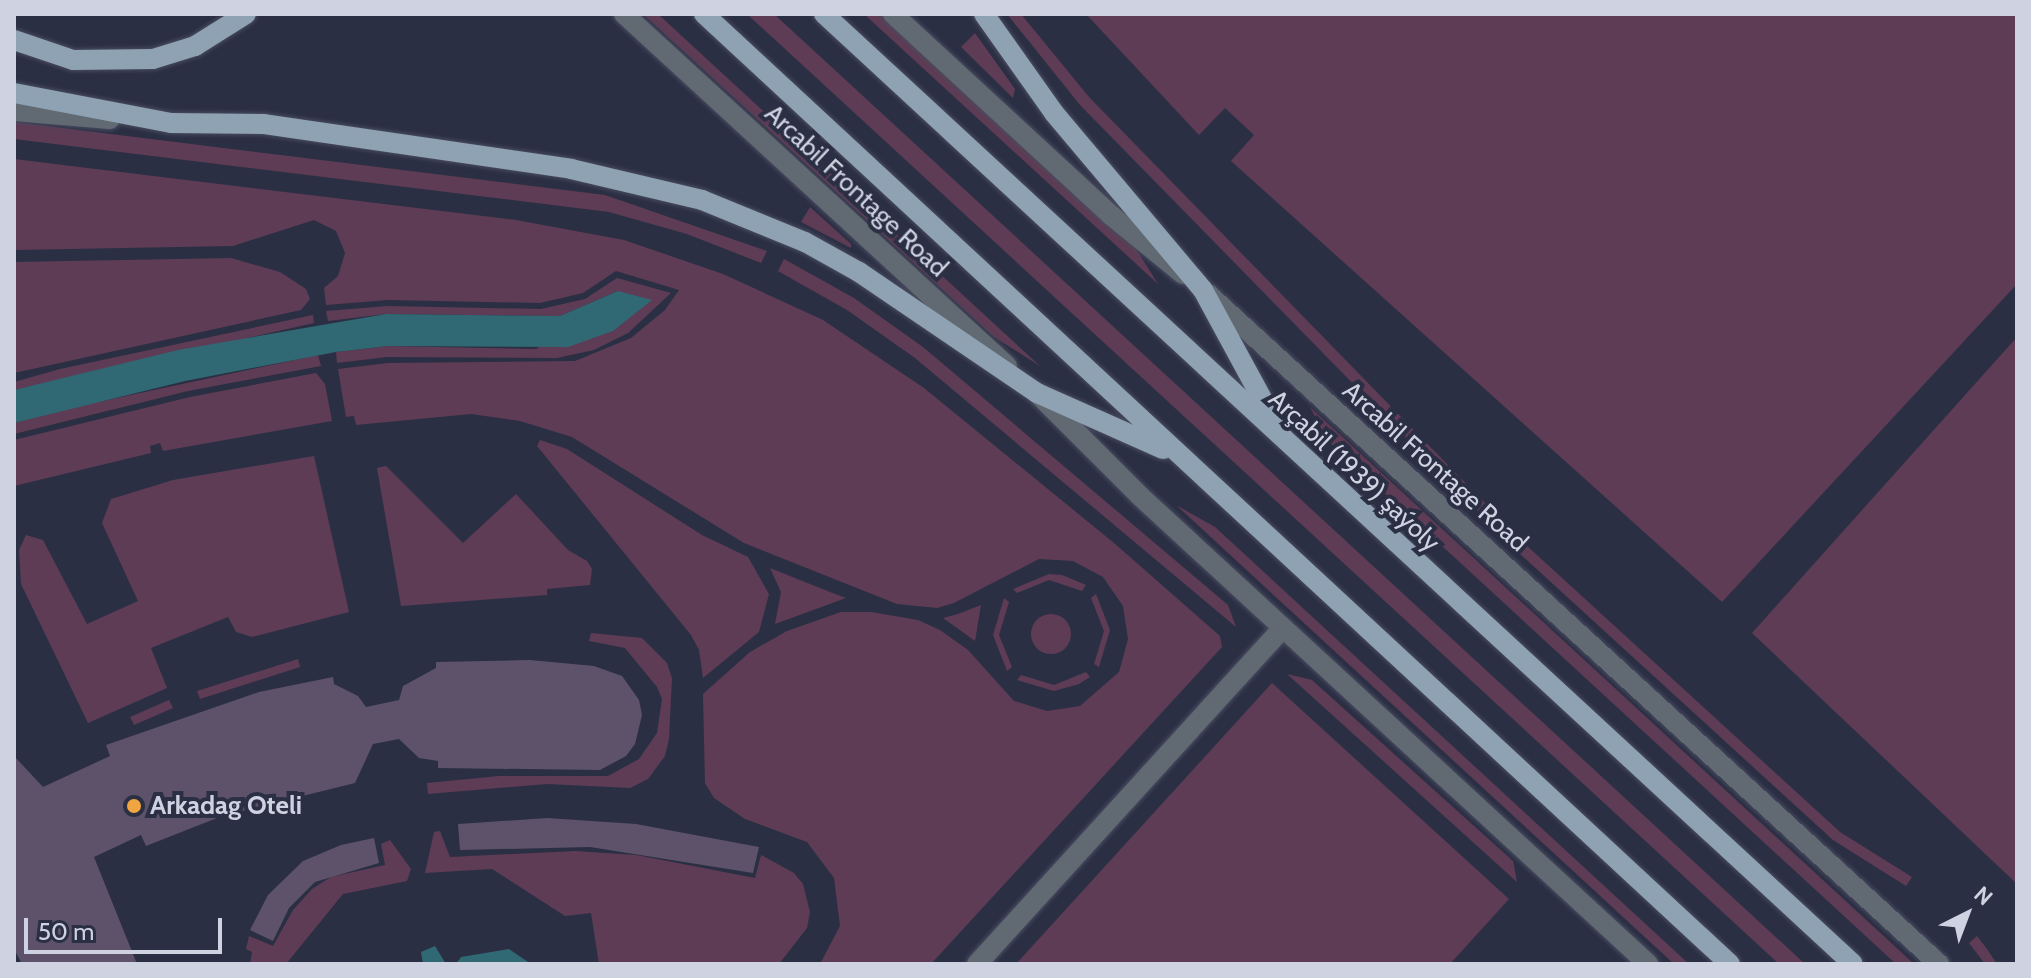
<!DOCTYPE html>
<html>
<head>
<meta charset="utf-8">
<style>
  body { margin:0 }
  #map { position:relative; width:2031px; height:978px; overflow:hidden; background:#2b2f44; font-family:Cabin,sans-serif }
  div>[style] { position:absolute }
  .green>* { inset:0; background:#5e3c55 }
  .round { border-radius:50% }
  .water>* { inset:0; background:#306874 }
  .building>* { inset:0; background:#5d5269 }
  .roads { filter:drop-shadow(0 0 2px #494c60) drop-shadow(0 0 2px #494c60) }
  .minor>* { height:20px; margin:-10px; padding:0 10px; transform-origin:10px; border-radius:10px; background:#616a72 }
  .major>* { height:20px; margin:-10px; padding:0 10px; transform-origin:10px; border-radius:10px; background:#8fa2b3 }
  .dots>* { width:22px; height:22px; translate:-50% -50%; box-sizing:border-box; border:4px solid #2b2f44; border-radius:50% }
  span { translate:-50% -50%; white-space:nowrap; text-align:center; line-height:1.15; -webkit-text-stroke:8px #2b2f44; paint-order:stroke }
  .street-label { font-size:26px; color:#cfd2e0 }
  .poi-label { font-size:26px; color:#cfd2e0; font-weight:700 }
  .left { translate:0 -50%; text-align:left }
  .frame { position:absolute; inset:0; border:16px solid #cfd2e0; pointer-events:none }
  .north { position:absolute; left:1927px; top:874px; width:80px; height:80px; -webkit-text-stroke:6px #2b2f44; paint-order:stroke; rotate:42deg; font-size:22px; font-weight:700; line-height:32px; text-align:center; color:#cfd2e0 }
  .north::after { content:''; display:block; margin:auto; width:28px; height:36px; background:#cfd2e0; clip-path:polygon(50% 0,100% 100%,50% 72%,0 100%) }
  .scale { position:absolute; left:24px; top:918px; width:198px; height:36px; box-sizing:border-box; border:4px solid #cfd2e0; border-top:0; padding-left:10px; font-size:24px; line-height:28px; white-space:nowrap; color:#cfd2e0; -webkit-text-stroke:6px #2b2f44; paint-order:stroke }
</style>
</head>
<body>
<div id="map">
  <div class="green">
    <div style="clip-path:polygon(643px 14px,658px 14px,1040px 366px,994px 337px)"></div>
    <div style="clip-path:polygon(747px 14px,774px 14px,1805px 964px,1779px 964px)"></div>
    <div style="clip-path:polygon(864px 14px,883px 14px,1133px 244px,1158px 284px)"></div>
    <div style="clip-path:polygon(1007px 14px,1021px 14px,1089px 97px,1526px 545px,1840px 832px,1912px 877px,1906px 886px,1833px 840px,1519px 553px,1080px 105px)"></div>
    <div style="clip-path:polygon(1086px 14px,2017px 14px,2017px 284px,1722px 602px,1231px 161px,1254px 135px,1225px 108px,1199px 135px)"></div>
    <div style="clip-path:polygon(975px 33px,1015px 89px,1013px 98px,961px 47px)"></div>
    <div style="clip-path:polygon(14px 122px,605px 195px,767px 251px,761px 263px,687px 234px,609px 212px,14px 139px)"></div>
    <div style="clip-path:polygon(14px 159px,516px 220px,624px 240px,723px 274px,823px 320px,924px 388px,1114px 543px,1220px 636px,1222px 647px,931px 964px,820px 964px,840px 926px,834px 878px,807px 842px,745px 819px,714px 798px,705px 783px,703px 694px,750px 652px,787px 631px,841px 612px,871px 612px,918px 620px,940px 630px,968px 650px,1014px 701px,1047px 711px,1080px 706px,1119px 672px,1128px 639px,1123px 606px,1103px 577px,1073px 561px,1039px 559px,954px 603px,937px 608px,897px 604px,744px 543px,572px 437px,520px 421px,471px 414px,356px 425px,354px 416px,346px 417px,338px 369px,388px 363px,575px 361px,631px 338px,665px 310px,679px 290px,616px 271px,583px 293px,540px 303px,388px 300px,326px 305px,324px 288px,338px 276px,345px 253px,336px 231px,314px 220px,233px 246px,14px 250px)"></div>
    <div style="clip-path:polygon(810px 207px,851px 244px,851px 248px,801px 222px)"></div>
    <div style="clip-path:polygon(231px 258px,280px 272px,306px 289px,310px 299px,301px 310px,14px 373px,14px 262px)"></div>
    <div style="clip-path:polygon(784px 259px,854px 298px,923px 347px,1228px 605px,1236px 627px,915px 358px,847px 310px,778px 271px)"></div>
    <div style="clip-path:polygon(617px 278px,671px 293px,628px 333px,594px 350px,557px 358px,387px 357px,337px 363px,336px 352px,388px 346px,536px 349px,618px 291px,560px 316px,386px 314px,328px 321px,326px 311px,388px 306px,541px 309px,585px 299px)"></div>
    <div style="clip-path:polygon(313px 315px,314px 323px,14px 390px,14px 382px,60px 369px)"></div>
    <div style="clip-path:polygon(2017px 337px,2017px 884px,1752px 633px)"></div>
    <div style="clip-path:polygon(318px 355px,321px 366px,188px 391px,14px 434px,14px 423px,70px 408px)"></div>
    <div style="clip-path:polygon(316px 373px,325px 384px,332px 421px,163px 451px,160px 443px,150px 446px,151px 453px,14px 486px,14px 440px,190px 397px)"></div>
    <div style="clip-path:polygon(1310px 407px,1914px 964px,1896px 964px,1327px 440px)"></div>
    <div style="clip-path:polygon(540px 440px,567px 449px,702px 535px,748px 557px,769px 594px,759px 632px,703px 678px,699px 650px,691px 635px,537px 446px)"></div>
    <div style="clip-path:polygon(314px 456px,349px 612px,252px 637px,236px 632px,228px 617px,151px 648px,167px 688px,88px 723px,21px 584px,19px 550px,26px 535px,43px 540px,87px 624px,138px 601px,102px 523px,111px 499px,173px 480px)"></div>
    <div style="clip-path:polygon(386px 466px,463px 543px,516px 494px,568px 550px,587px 561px,592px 569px,590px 585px,547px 589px,547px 595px,401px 606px,377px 468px)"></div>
    <div style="clip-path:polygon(1176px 505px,1215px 527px,1689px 964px,1674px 964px)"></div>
    <div style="clip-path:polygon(770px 568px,830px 592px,846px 598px,775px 624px,781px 592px)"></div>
    <div style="clip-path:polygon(1049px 574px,1062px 575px,1086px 585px,1082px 591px,1049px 580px,1017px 593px,1013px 589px)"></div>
    <div style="clip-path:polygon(1096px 594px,1110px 630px,1099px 667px,1094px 664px,1104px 631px,1091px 598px)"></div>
    <div style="clip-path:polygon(1004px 598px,1009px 602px,999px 635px,1012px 667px,1007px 671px,993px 635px)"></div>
    <div style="clip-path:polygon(981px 605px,975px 641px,943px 618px,958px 614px)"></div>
    <div class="round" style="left:1031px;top:614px;width:40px;height:40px"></div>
    <div style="clip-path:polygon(591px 633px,642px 638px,667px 663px,672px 678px,669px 739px,665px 756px,648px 779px,630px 788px,547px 784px,428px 794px,427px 783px,499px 776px,608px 776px,639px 759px,657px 733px,662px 699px,657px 687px,625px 648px,589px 641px)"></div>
    <div style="clip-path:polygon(298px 659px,300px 667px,200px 699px,197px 691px)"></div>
    <div style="clip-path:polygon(1086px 672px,1090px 677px,1079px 684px,1054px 691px,1017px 680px,1021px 675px,1054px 685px)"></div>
    <div style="clip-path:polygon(1287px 674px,1312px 680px,1513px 861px,1517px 882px)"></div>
    <div style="clip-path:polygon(1272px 683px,1509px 899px,1450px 964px,1016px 964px)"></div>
    <div style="clip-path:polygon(169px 700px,173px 708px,134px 725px,130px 717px)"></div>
    <div style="clip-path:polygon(440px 831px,450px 857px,575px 851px,636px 855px,755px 878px,761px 855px,794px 873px,803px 884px,810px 912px,807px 928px,779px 964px,599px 964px,591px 913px,565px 916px,492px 869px,425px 873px,434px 832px)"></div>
    <div style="clip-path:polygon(390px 840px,411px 869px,407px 881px,343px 894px,286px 964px,250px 964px,252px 952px,246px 949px,249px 936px,273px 946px,293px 910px,312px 889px,331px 877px,385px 865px,381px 844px)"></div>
    <div style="clip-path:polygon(1977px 936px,1987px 949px,1997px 964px,1985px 964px,1969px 943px)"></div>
  </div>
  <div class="water">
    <div style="clip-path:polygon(618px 291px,652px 300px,613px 331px,568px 347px,388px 346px,336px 352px,185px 381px,14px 423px,14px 390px,178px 350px,386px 314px,560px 316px)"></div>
    <div style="clip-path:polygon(435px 946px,446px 964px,423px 964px,421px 952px)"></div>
    <div style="clip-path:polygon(509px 949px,531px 964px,456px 964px,461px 957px)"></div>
  </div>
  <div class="building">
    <div style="clip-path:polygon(530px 660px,594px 666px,622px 676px,639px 700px,642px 715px,635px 744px,626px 756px,600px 770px,438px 768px,438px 761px,419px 758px,399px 739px,373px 744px,355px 783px,222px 816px,146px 846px,141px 835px,94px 857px,137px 964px,22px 964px,14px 949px,14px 756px,43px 787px,110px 756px,106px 745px,259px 692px,333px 677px,334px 684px,358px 696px,366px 707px,399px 700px,403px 686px,436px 668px,436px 662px)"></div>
    <div style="clip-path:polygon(547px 818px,636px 824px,759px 847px,753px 873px,590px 847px,460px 850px,458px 824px)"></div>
    <div style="clip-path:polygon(374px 838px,379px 863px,315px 882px,289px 908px,273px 941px,250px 930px,268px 895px,303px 861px,341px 845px)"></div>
  </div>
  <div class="roads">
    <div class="minor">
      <div style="left:624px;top:14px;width:520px;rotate:42.58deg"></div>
      <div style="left:893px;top:14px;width:298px;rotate:42.7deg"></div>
      <div style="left:1112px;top:216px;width:92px;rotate:39.2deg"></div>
      <div style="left:14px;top:111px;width:96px;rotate:4.8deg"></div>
      <div style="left:1208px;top:294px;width:992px;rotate:42.51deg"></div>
      <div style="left:1040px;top:396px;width:141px;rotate:45deg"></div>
      <div style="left:1140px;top:496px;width:691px;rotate:42.65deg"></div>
      <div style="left:977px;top:964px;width:453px;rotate:-47.7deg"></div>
    </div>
    <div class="major">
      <div style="left:704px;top:14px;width:1398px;rotate:42.8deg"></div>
      <div style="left:824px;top:14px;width:1400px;rotate:42.71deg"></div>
      <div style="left:984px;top:14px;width:121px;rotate:54.7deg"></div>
      <div style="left:1054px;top:113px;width:231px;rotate:49.9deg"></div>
      <div style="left:1203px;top:290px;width:162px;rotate:61.5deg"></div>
      <div style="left:14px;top:40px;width:62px;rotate:18.7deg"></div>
      <div style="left:73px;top:60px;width:80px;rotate:-0.7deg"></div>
      <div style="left:153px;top:59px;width:44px;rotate:-17.2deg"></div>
      <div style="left:195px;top:46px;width:60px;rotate:-32.1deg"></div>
      <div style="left:14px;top:93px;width:160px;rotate:10.8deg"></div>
      <div style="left:171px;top:123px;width:93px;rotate:0.6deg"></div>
      <div style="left:264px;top:124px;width:310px;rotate:8.3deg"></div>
      <div style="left:571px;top:169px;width:135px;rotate:13.3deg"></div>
      <div style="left:702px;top:200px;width:111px;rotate:22.2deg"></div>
      <div style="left:805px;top:242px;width:62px;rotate:29.1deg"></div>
      <div style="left:859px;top:272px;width:215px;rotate:34.2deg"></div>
      <div style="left:1037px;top:393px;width:138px;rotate:24deg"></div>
    </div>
  </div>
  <div class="dots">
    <div style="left:134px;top:806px;background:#f1a540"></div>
  </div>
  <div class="street-label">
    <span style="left:856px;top:191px;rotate:43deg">Arcabil Frontage Road</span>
    <span style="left:1435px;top:467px;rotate:42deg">Arcabil Frontage Road</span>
    <span style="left:1354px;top:471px;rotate:43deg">Arçabil (1939) şaýoly</span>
  </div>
  <div class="poi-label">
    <span class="left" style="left:150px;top:806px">Arkadag Oteli</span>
  </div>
  <div class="frame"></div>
  <div class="north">N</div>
  <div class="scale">50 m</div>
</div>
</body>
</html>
